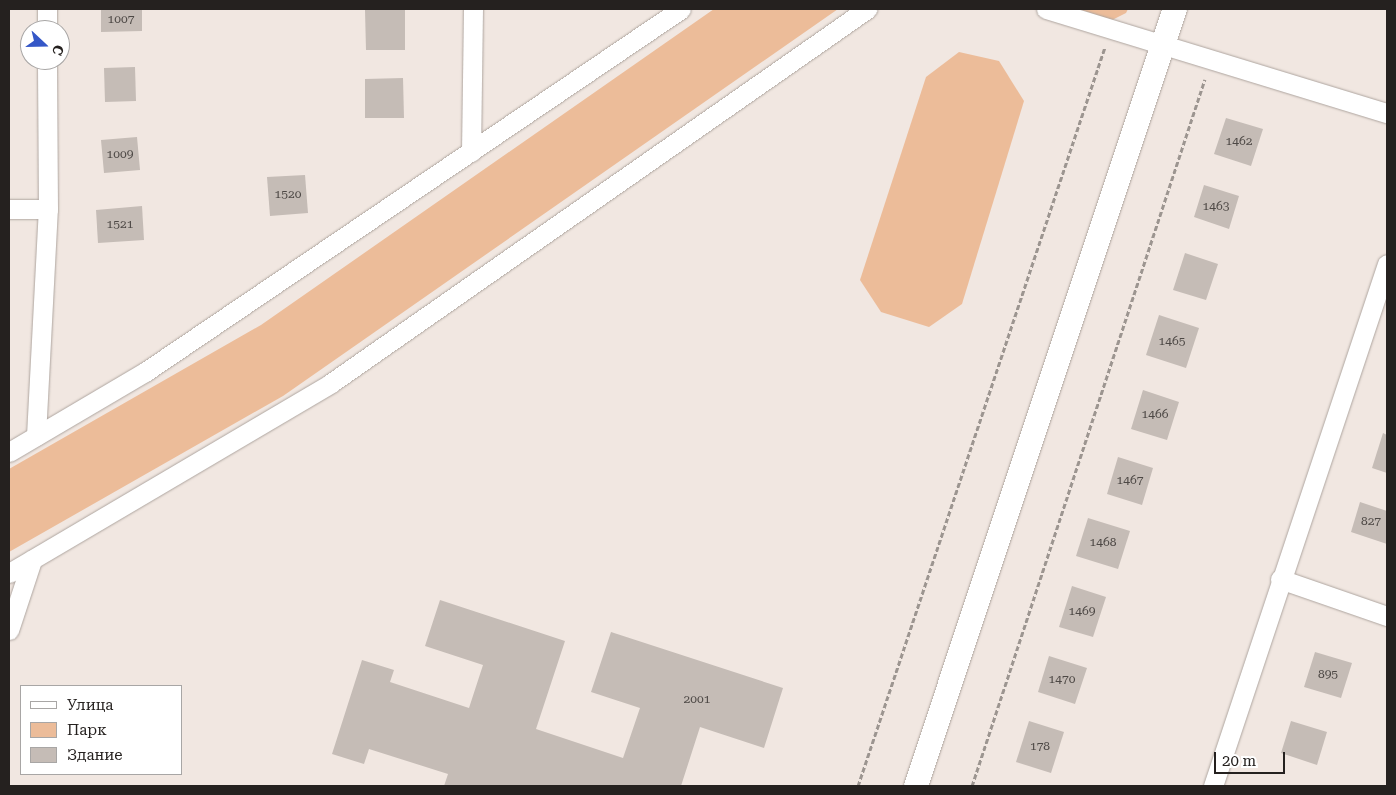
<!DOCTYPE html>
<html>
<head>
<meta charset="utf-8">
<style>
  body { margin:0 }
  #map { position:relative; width:1396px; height:795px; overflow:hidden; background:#f1e7e1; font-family:"Roboto Serif",serif }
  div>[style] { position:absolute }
  .green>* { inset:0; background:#ecbc99 }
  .building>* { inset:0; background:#c5bcb6 }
  .path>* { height:3px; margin-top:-1.5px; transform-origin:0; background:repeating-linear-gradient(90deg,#9c9590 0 5px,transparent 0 7.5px) }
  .roads { filter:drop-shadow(0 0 1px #aea59f) drop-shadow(0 0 1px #aea59f) }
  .minor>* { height:19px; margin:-9.5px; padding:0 9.5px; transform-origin:9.5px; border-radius:9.5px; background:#fff }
  .tertiary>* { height:24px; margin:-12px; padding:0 12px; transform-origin:12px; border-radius:12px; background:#fff }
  span { translate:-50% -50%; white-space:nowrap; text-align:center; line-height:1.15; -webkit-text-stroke:5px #fff; paint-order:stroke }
  .number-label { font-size:12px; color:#4d4845 }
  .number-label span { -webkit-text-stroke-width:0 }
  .frame { position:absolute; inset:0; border:10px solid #25211f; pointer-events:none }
  .legend { position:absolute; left:20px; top:685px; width:162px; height:90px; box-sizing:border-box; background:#fff; border:1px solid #a8a6a5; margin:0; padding:6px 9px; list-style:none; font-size:15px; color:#25211f }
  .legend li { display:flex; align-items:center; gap:10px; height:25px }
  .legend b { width:25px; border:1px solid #a8a6a5 }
  .north { position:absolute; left:20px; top:20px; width:50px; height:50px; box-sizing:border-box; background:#fff; border:1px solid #a8a6a5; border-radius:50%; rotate:111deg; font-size:14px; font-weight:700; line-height:20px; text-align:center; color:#25211f }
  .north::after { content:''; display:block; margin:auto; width:18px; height:22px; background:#3557c7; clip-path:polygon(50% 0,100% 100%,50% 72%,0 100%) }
  .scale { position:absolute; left:1214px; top:752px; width:71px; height:22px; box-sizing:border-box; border:2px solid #25211f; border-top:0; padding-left:6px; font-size:15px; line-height:18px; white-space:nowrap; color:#25211f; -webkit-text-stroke:4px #fff; paint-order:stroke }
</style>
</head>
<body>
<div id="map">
  <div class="green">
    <div style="clip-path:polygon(714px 9px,838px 9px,283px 396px,9px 552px,9px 469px,261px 325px)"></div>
    <div style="clip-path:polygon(1078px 9px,1128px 9px,1126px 13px,1112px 20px)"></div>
    <div style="clip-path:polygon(959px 52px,999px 61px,1024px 101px,962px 304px,929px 327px,881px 312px,860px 280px,926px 77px)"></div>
  </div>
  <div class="building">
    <div style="clip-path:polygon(101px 9px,142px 9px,142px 31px,101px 32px)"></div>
    <div style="clip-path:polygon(405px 9px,405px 50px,366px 50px,365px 10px)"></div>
    <div style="clip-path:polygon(135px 67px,136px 101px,105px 102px,104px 68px)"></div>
    <div style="clip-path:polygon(403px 78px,404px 118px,365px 118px,365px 79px)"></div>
    <div style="clip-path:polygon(1226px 118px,1263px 129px,1251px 166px,1214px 154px)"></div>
    <div style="clip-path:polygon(137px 137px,140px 170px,104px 173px,101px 140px)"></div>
    <div style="clip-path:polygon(305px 175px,308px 213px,270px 216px,267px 177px)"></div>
    <div style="clip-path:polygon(1204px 185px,1239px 196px,1229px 229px,1194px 217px)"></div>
    <div style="clip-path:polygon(142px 206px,144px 240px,98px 243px,96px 210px)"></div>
    <div style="clip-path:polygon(1185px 253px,1218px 264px,1206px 300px,1173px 290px)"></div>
    <div style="clip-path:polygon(1159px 315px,1199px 328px,1186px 368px,1146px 355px)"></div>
    <div style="clip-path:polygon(1143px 390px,1179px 402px,1167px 440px,1131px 429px)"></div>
    <div style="clip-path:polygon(1383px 433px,1387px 435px,1387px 473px,1372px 468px)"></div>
    <div style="clip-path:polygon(1118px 457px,1153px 468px,1142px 505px,1107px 494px)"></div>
    <div style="clip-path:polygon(1360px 502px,1387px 511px,1387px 544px,1351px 532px)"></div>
    <div style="clip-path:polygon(1088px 518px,1130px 531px,1118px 569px,1076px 556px)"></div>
    <div style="clip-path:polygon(1072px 586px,1106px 597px,1093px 637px,1059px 627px)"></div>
    <div style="clip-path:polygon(440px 600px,565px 641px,536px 729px,623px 758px,640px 708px,591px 692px,611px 632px,783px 688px,764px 748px,700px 727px,681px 786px,444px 786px,448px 774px,369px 749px,364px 764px,332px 754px,362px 660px,394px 670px,390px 682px,469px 708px,483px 665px,425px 646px)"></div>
    <div style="clip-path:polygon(1315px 652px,1352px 663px,1341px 698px,1304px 687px)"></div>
    <div style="clip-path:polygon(1049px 656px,1087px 668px,1075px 704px,1038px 692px)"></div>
    <div style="clip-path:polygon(1029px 721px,1064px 732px,1051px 773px,1016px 762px)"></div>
    <div style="clip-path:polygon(1291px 721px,1327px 732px,1317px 765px,1281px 753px)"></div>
  </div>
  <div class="path">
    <div style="left:858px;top:786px;width:779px;rotate:-71.52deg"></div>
    <div style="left:972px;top:786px;width:744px;rotate:-71.76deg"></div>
  </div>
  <div class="roads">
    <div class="minor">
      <div style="left:47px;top:9px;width:21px;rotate:90deg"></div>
      <div style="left:1046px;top:9px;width:357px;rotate:17deg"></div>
      <div style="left:471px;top:152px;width:143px;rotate:-89.2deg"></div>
      <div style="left:9px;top:209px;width:39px"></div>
      <div style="left:36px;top:436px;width:227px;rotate:-87deg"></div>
      <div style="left:48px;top:209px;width:149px;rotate:-90.4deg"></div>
      <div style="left:9px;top:452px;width:158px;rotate:-30.5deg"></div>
      <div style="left:145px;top:372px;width:647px;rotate:-34.11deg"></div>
      <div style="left:9px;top:573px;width:374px;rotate:-30.5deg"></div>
      <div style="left:331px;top:383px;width:654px;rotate:-34.91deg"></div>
      <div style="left:1280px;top:579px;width:113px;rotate:19.1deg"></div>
      <div style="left:9px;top:630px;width:74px;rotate:-71.8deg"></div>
      <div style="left:1213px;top:786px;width:550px;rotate:-71.57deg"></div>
    </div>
    <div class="tertiary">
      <div style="left:916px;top:786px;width:819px;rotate:-71.57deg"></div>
    </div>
  </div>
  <div class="number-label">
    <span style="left:121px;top:20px">1007</span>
    <span style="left:1239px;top:142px">1462</span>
    <span style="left:120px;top:155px">1009</span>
    <span style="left:288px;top:195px">1520</span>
    <span style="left:1216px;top:207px">1463</span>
    <span style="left:120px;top:225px">1521</span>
    <span style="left:1172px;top:342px">1465</span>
    <span style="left:1155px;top:415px">1466</span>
    <span style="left:1130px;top:481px">1467</span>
    <span style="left:1371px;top:522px">827</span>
    <span style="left:1103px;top:543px">1468</span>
    <span style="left:1082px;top:612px">1469</span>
    <span style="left:1328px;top:675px">895</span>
    <span style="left:1062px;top:680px">1470</span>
    <span style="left:697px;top:700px">2001</span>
    <span style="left:1040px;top:747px">178</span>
  </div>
  <div class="frame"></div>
  <ul class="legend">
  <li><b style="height:6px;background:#fff"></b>Улица</li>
  <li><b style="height:14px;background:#ecbc99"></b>Парк</li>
  <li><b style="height:14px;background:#c5bcb6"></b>Здание</li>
  </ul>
  <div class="north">С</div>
  <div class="scale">20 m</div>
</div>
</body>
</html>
